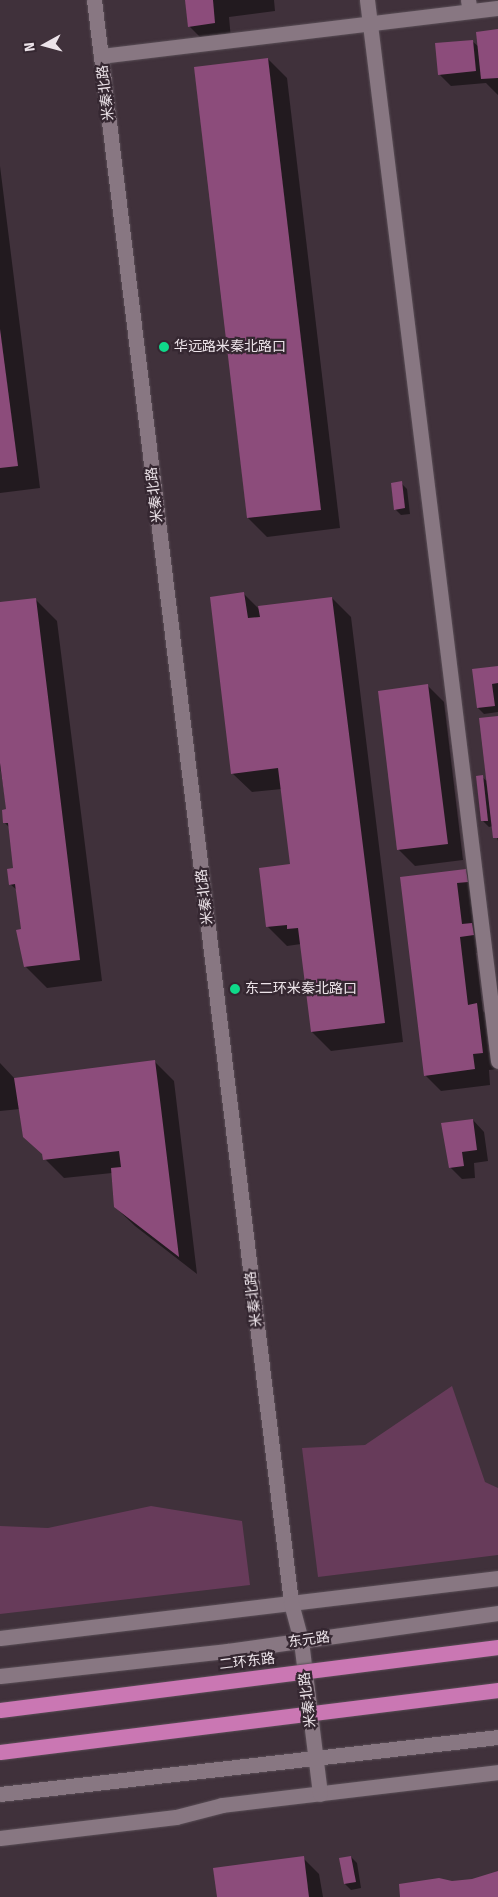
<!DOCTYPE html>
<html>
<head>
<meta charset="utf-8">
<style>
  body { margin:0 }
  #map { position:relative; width:498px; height:1897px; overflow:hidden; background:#40313b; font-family:"Fira Sans","Noto Sans SC",sans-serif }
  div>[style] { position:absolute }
  .green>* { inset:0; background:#673b5a }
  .shadow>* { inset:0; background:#0007 }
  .building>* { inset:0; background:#8c4c7b }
  .roads { filter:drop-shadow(0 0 1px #594e56) drop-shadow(0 0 1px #594e56) }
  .lane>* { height:15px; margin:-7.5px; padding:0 7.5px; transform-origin:7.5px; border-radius:7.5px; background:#887782 }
  .street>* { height:15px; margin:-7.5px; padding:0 7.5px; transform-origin:7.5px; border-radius:7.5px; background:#887782 }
  .secondary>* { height:15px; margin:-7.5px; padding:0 7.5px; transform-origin:7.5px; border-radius:7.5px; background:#887782 }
  .bridges { filter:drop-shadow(0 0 1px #594e56) drop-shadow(0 0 1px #594e56) }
  .highway-bridge>* { height:15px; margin:-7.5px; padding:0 7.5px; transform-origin:7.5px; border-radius:7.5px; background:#ca77b3 }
  .dots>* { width:14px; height:14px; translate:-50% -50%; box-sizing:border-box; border:2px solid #352731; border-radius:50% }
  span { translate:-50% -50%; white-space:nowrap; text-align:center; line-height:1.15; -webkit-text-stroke:4.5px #352731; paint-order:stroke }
  .street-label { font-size:14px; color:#ece3e9 }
  .poi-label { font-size:14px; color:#ece3e9 }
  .left { translate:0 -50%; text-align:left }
  .north { position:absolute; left:20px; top:20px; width:50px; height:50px; -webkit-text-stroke:4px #352731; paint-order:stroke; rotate:263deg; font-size:14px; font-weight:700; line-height:20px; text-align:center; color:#ece3e9 }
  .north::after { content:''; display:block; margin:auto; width:18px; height:22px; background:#ece3e9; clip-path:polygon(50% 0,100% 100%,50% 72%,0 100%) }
</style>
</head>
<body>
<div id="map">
  <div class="green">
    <div style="clip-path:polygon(452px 1386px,485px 1482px,498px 1488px,498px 1555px,318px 1577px,302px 1448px,365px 1445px)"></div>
    <div style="clip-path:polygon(151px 1506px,242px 1521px,250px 1585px,0 1614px,0 1526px,48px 1528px)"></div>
  </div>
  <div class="shadow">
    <div style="clip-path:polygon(186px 0,274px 0,275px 11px,229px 17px,231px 39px,205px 42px,189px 26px)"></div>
    <div style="clip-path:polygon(498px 30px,498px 95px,486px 83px,451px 86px,440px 75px,472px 41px,479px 47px)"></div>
    <div style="clip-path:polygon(268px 59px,287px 78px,340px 528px,267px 537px,248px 518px)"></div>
    <div style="clip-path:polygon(0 166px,40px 488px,0 493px)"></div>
    <div style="clip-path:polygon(401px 483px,407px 489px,410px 514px,401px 515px,395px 509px)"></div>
    <div style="clip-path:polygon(244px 594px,260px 610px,332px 598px,351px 617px,403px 1042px,331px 1051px,312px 1032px,301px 944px,287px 946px,268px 927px,291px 865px,282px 789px,252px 792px,232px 773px)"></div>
    <div style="clip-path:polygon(35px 599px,57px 621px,102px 981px,47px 988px,25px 966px,18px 891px,10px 884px,15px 869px,10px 828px,5px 823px,7px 810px,0 766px,0 603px)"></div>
    <div style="clip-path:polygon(498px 668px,498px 712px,484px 714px,478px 708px)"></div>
    <div style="clip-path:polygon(428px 686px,444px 702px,463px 860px,415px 866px,399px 850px)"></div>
    <div style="clip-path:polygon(498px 717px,498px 841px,493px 826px,489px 827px,483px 821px,482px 777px,488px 782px)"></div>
    <div style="clip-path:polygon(466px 870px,482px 886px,489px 951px,476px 953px,483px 1011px,493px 1021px,498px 1069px,489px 1070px,490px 1085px,441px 1091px,425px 1075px,402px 878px)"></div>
    <div style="clip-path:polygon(155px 1062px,174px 1081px,197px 1274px,135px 1226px,115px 1207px,112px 1173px,64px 1178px,45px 1159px,20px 1109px,0 1111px,0 1063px,15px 1079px)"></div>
    <div style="clip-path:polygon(473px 1120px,484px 1132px,488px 1161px,474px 1163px,475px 1178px,462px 1179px,450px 1167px)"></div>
    <div style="clip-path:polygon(351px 1857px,357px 1863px,361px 1888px,351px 1890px,345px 1884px)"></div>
    <div style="clip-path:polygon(303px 1858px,319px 1874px,323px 1897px,219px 1897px)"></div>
  </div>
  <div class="building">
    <div style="clip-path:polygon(185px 0,213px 0,215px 23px,188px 27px)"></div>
    <div style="clip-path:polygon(498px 29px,498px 78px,481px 79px,476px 32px)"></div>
    <div style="clip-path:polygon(473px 40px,476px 71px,438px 75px,435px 43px)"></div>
    <div style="clip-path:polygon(268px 58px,321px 510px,247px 518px,194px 67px)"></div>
    <div style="clip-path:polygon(0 329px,18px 466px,0 468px)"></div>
    <div style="clip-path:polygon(402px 481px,405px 508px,394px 510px,391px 483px)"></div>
    <div style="clip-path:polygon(244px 592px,248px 618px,260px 617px,258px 606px,332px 597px,385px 1023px,311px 1032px,298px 928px,287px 929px,287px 925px,266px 927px,259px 868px,290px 864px,278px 768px,231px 774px,210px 597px)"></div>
    <div style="clip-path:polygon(36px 598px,80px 960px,24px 967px,16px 930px,21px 929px,15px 884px,9px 885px,7px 869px,13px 868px,8px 823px,3px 823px,2px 810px,6px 809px,0 763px,0 602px)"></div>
    <div style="clip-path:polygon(498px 666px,498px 683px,492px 684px,495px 706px,477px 708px,472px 669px)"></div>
    <div style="clip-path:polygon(428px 684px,448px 844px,397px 850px,378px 691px)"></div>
    <div style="clip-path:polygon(498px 716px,498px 838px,493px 838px,479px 718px)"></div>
    <div style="clip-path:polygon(483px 775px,488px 821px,481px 821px,476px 776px)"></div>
    <div style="clip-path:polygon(466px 869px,468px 882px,457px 883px,462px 924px,472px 923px,474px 935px,460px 937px,468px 1005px,477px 1003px,483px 1053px,473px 1054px,475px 1069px,424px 1076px,400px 877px)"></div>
    <div style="clip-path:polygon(155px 1060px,161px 1108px,179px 1257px,114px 1207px,111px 1168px,121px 1167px,119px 1151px,43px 1160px,42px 1154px,23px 1137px,14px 1078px)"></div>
    <div style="clip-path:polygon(473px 1119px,477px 1150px,462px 1152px,464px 1166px,449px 1168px,441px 1123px)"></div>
    <div style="clip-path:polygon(304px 1856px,309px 1897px,217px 1897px,213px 1868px)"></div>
    <div style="clip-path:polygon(351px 1856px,356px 1882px,344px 1884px,339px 1858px)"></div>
    <div style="clip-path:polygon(498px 1871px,498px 1897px,400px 1897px,399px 1884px,439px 1878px,452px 1881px,472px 1879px)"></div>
  </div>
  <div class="roads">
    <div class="lane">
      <div style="left:367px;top:0;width:1069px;rotate:82.96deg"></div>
      <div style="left:468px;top:0;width:11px;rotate:80deg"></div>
    </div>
    <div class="street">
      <div style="left:101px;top:56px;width:400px;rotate:-6.9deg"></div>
      <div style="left:0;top:1638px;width:502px;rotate:-6.87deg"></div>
      <div style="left:0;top:1838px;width:177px;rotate:-6.8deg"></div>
      <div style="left:176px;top:1817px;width:48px;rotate:-14.6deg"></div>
      <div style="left:222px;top:1805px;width:278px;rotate:-6.8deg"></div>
    </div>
    <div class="secondary">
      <div style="left:94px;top:0;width:1615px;rotate:82.99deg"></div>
      <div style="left:291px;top:1603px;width:39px;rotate:75deg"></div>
      <div style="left:301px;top:1641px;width:154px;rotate:82.9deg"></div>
      <div style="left:0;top:1676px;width:229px;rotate:-6.3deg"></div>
      <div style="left:228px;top:1651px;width:273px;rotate:-8deg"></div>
      <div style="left:0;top:1794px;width:501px;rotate:-6.53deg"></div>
    </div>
  </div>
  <div class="bridges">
    <div class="highway-bridge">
      <div style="left:0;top:1710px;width:502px;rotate:-7.21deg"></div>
      <div style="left:0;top:1752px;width:502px;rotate:-7.1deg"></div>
    </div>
  </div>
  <div class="dots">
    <div style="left:164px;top:347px;background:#0fd98a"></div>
    <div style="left:235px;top:989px;background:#0fd98a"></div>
  </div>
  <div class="street-label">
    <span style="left:106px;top:93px;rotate:-97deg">米秦北路</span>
    <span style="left:155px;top:495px;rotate:-97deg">米秦北路</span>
    <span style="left:205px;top:897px;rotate:-97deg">米秦北路</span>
    <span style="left:254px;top:1299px;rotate:-97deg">米秦北路</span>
    <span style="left:309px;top:1640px;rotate:-8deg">东元路</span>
    <span style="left:247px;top:1662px;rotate:-7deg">二环东路</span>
    <span style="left:308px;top:1700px;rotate:-97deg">米秦北路</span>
  </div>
  <div class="poi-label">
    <span class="left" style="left:174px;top:347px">华远路米秦北路口</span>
    <span class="left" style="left:245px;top:989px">东二环米秦北路口</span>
  </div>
  <div class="north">N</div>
</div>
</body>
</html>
